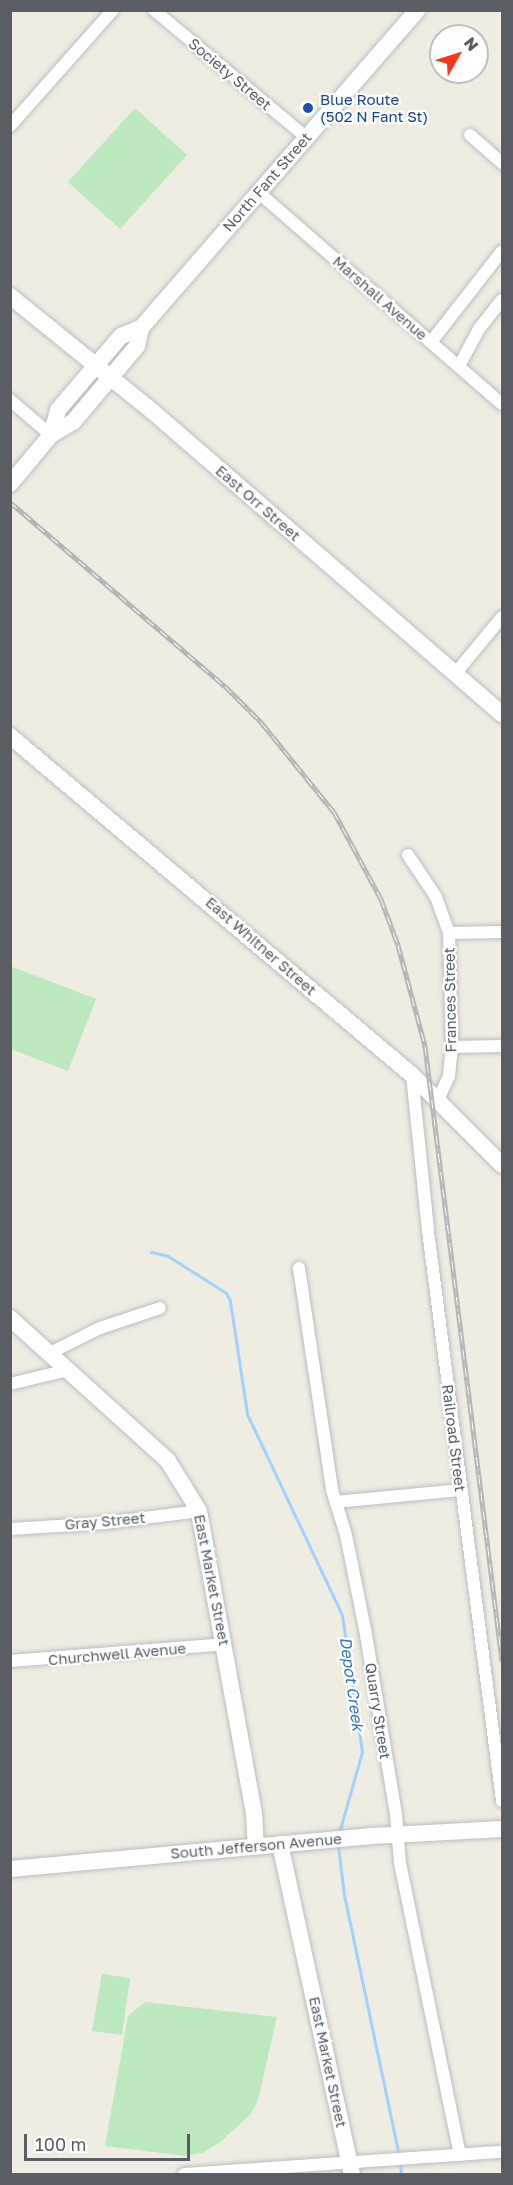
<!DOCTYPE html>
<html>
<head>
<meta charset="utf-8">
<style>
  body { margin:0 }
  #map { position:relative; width:513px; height:2185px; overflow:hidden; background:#efece1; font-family:"Golos Text",sans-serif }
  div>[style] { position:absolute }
  .green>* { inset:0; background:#bbe9bd }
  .stream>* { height:3px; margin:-1.5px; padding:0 1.5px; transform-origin:1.5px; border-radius:1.5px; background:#a1d2ff }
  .roads { filter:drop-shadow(0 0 2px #b9bcc2) drop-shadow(0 0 2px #b9bcc2) }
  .street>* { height:12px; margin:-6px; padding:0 6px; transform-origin:6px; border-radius:6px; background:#fff }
  .secondary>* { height:16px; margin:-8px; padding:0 8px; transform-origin:8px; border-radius:8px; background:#fff }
  .rail>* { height:5px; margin-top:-2.5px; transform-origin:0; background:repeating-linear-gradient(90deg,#fff 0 9px,#b5b6b7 0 18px); box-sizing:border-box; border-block:2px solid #b5b6b7 }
  .dots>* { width:16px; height:16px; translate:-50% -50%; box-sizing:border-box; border:3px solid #fff; border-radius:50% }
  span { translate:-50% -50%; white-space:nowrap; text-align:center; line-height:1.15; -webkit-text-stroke:4.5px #fff; paint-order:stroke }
  .street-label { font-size:15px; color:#5a5e64 }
  .transit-label { font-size:15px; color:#164399 }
  .left { translate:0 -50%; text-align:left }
  .water-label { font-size:16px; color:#3575c6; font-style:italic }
  .frame { position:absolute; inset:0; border:12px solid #5a5e64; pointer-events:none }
  .north { position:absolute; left:429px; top:24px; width:60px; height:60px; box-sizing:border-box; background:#fff; border:2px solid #bdbfc1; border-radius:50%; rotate:51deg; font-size:16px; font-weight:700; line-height:24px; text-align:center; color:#5a5e64 }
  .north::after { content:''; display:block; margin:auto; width:21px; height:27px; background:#fb361b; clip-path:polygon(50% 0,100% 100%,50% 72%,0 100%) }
  .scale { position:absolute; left:24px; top:2134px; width:166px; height:27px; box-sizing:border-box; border:3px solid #5a5e64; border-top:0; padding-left:8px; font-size:18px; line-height:21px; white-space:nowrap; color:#5a5e64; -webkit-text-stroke:4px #fff; paint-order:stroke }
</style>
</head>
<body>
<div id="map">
  <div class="green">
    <div style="clip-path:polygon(135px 108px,187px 155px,120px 229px,68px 182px)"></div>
    <div style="clip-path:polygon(10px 966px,96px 999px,68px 1071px,11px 1049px)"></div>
    <div style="clip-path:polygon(102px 1974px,130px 1978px,122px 2035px,92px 2031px)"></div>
    <div style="clip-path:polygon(145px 2002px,277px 2017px,258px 2100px,251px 2114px,219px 2143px,202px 2153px,185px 2156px,105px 2146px,128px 2016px)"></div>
  </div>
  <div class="stream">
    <div style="left:151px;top:1252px;width:17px;rotate:13deg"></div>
    <div style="left:168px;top:1256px;width:69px;rotate:32.5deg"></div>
    <div style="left:226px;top:1293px;width:9px;rotate:63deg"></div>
    <div style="left:230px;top:1301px;width:114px;rotate:81.4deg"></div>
    <div style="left:247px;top:1414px;width:222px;rotate:64.7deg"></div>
    <div style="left:342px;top:1615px;width:138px;rotate:81.7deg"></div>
    <div style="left:362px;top:1752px;width:84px;rotate:105.9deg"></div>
    <div style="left:338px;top:1846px;width:49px;rotate:83deg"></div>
    <div style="left:344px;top:1895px;width:268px;rotate:78.1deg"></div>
    <div style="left:400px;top:2163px;width:11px;rotate:85deg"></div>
  </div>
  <div class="roads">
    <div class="street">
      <div style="left:154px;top:10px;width:198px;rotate:39.9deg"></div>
      <div style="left:10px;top:126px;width:155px;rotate:-48.4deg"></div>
      <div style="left:470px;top:135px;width:43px;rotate:41.2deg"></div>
      <div style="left:258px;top:192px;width:323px;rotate:41deg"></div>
      <div style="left:431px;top:342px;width:115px;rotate:-52deg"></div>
      <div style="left:459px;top:366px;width:42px;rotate:-61.6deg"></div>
      <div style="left:479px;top:329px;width:37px;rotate:-52deg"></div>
      <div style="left:10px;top:400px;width:54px;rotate:40.5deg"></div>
      <div style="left:455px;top:674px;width:74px;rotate:-50.5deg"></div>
      <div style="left:408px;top:855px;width:50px;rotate:56.3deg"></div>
      <div style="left:436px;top:897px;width:38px;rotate:70deg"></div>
      <div style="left:449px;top:933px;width:114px;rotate:88.5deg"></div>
      <div style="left:452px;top:1047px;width:29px;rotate:96deg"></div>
      <div style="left:449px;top:1076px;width:26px;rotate:115deg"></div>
      <div style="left:449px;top:933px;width:53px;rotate:-1.1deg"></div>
      <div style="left:452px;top:1047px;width:50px;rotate:-1.1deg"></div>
      <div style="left:412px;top:1075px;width:157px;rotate:84.1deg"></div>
      <div style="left:428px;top:1231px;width:575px;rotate:82.6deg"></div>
      <div style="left:299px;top:1268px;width:224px;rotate:81.5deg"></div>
      <div style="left:332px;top:1490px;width:47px;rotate:72.7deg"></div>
      <div style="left:346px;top:1535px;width:96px;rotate:78.6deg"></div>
      <div style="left:365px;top:1629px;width:189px;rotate:80.5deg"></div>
      <div style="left:396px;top:1815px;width:48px;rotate:85.2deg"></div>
      <div style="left:400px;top:1863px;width:298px;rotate:78.4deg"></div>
      <div style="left:50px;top:1353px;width:56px;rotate:-26.6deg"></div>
      <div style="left:100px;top:1328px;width:63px;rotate:-18.4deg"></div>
      <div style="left:10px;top:1384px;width:60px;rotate:-13.6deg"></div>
      <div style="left:336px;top:1502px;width:126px;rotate:-5.5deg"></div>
      <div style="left:10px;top:1529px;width:95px;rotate:-3.6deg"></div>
      <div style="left:105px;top:1523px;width:95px;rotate:-7.3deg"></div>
      <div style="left:10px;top:1661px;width:215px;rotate:-4.5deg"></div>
      <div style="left:184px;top:2174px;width:319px;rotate:-4deg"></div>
    </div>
    <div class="secondary">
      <div style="left:10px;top:296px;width:183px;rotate:39deg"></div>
      <div style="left:152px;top:411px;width:463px;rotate:40.9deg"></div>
      <div style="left:51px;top:435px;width:26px;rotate:-74deg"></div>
      <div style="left:58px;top:410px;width:97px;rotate:-49.6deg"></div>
      <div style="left:121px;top:336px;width:22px;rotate:-22deg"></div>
      <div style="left:10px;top:484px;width:64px;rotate:-50.1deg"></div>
      <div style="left:51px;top:435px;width:26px;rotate:-31deg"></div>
      <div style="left:73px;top:422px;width:99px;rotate:-49.9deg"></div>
      <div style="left:137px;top:346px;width:18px;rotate:-77deg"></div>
      <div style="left:141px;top:328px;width:421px;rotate:-49deg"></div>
      <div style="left:10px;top:736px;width:526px;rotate:40.14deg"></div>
      <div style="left:412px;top:1075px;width:127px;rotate:45deg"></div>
      <div style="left:10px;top:1318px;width:213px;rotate:42.1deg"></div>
      <div style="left:168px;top:1461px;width:59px;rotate:58.2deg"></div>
      <div style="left:199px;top:1511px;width:307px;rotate:79.7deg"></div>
      <div style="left:254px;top:1813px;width:33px;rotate:87deg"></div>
      <div style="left:280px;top:1844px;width:338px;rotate:77.7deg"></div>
      <div style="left:10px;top:1869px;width:364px;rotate:-5.2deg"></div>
      <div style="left:372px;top:1836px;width:130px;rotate:-3.1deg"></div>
    </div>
  </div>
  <div class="rail">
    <div style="left:10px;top:502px;width:283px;rotate:40.6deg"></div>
    <div style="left:225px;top:686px;width:51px;rotate:45deg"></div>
    <div style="left:261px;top:722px;width:116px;rotate:51deg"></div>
    <div style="left:334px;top:812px;width:99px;rotate:61.6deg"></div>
    <div style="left:381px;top:899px;width:49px;rotate:69.7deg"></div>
    <div style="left:398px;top:945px;width:105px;rotate:75deg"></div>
    <div style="left:425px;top:1046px;width:620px;rotate:82.86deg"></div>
  </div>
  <div class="dots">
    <div style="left:308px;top:108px;background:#1a4fb4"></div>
  </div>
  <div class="street-label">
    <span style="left:230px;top:74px;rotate:40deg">Society Street</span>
    <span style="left:267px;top:182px;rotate:-49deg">North Fant Street</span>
    <span style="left:380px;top:298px;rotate:41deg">Marshall Avenue</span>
    <span style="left:258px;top:503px;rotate:41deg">East Orr Street</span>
    <span style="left:261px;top:946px;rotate:41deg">East Whitner Street</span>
    <span style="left:450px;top:1000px;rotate:-91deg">Frances Street</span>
    <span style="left:454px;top:1438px;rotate:83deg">Railroad Street</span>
    <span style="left:105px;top:1521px;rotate:-5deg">Gray Street</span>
    <span style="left:212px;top:1580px;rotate:79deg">East Market Street</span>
    <span style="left:117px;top:1654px;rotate:-5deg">Churchwell Avenue</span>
    <span style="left:378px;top:1711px;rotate:81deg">Quarry Street</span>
    <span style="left:256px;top:1846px;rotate:-5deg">South Jefferson Avenue</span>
    <span style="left:328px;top:2062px;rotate:78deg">East Market Street</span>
  </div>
  <div class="transit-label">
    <span class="left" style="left:320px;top:108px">Blue Route<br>(502 N Fant St)</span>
  </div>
  <div class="water-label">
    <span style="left:352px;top:1684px;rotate:82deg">Depot Creek</span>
  </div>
  <div class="frame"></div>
  <div class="north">N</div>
  <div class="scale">100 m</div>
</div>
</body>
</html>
